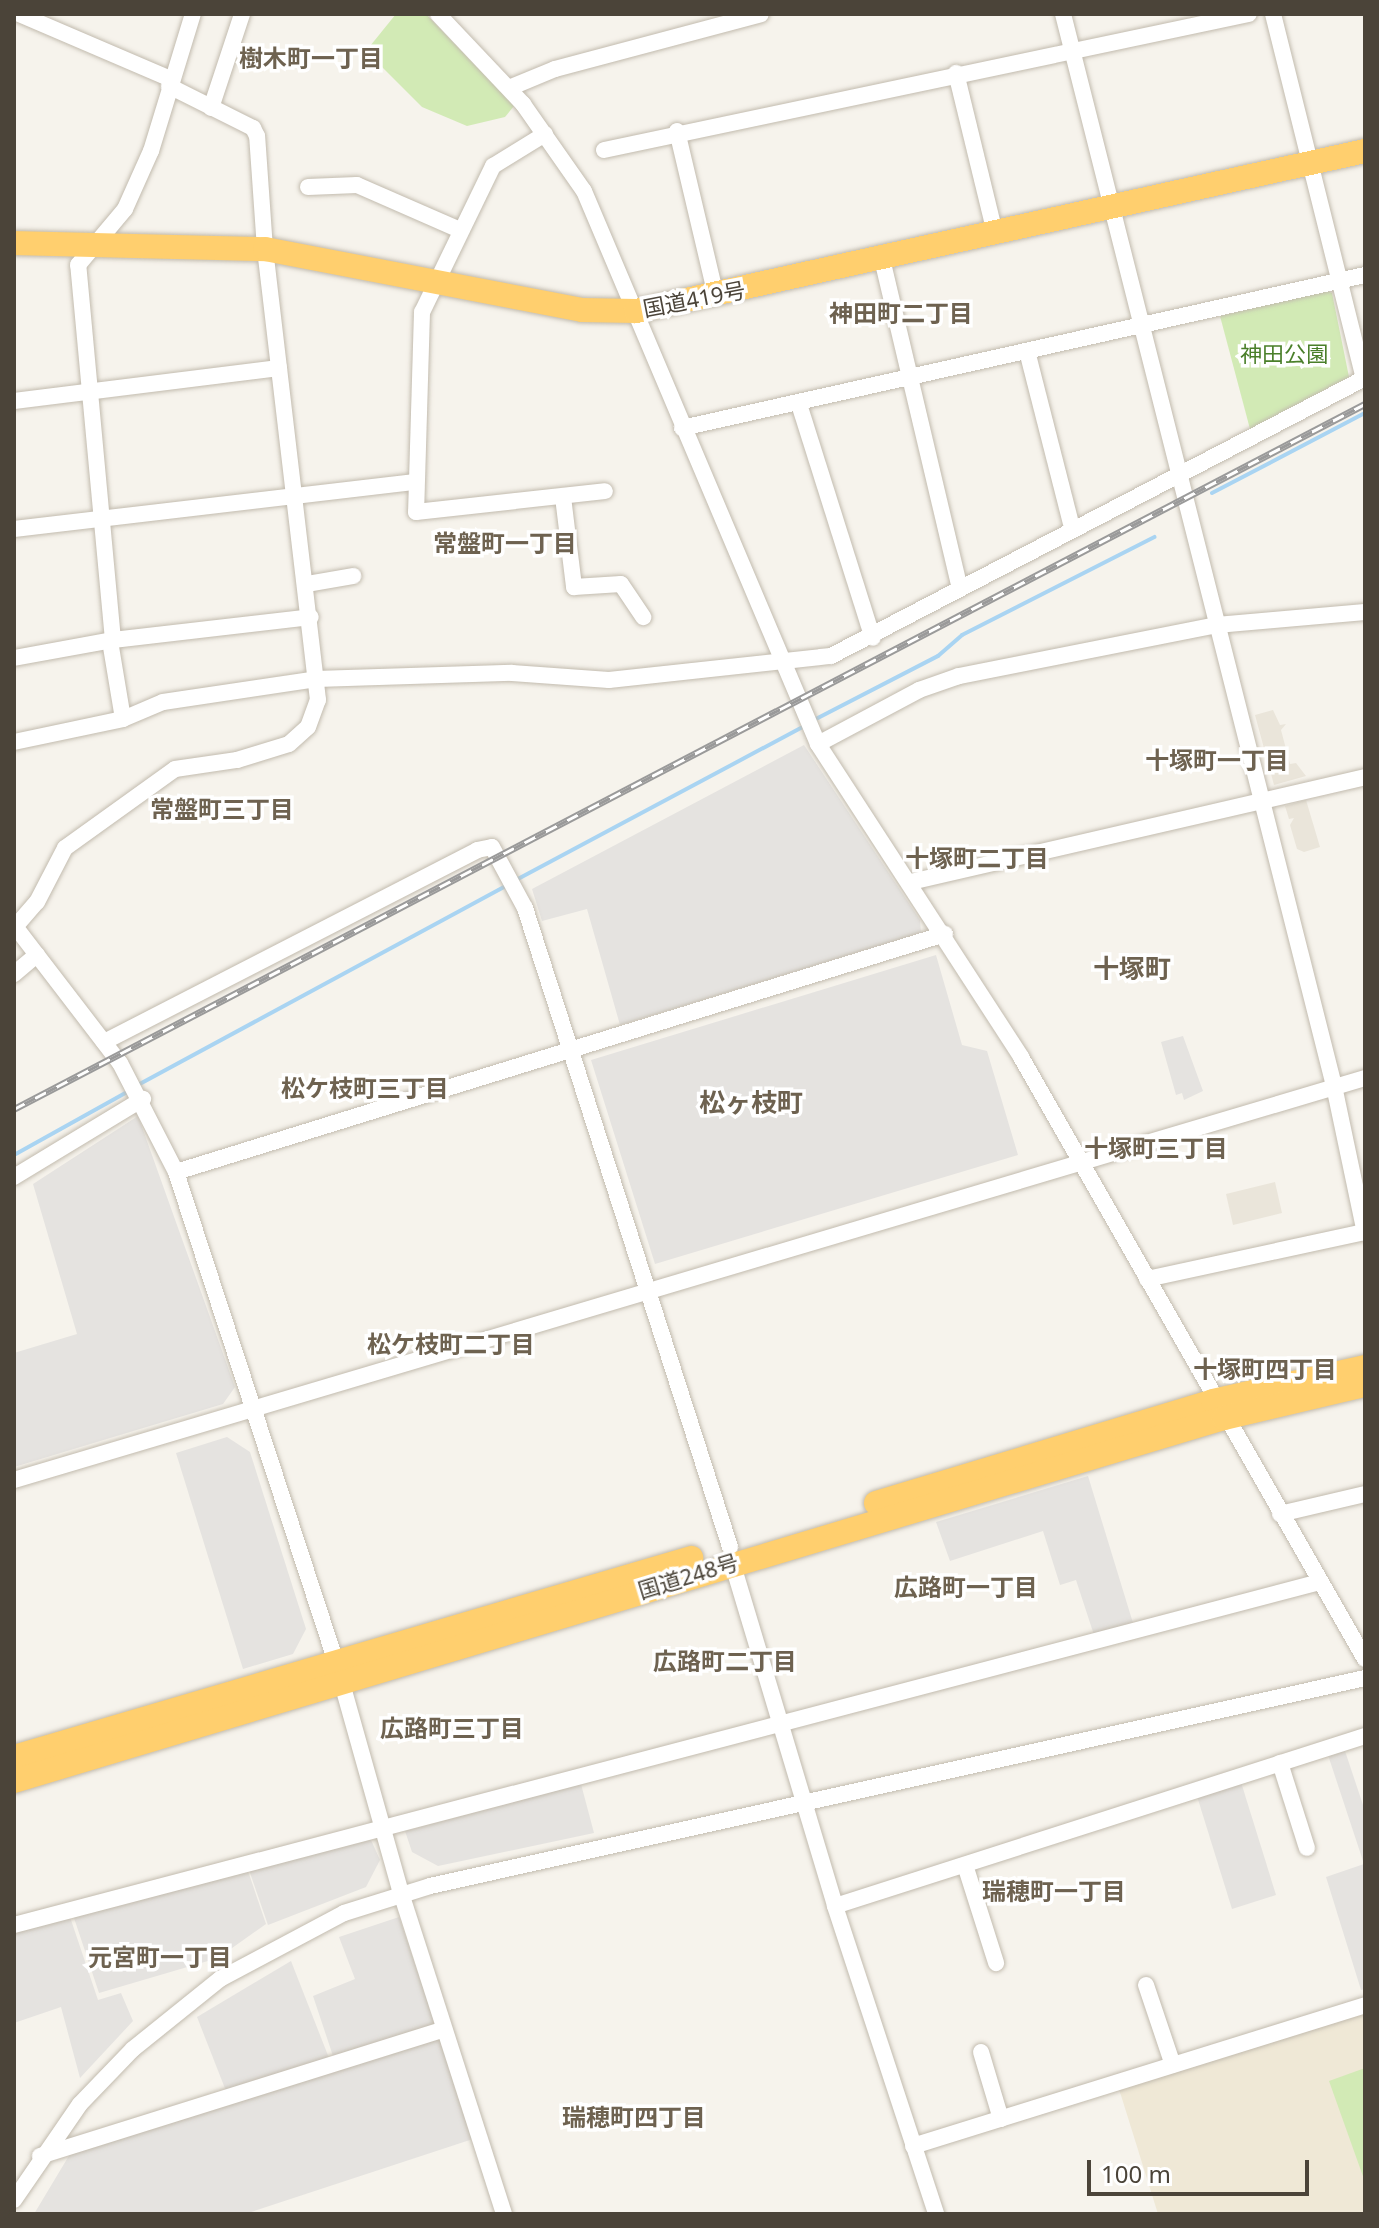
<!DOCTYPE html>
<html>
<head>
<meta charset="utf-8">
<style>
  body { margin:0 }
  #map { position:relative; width:1379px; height:2228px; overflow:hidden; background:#f6f3ec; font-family:"Noto Sans","Noto Sans JP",sans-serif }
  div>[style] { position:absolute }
  .residential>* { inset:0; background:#eae5da }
  .education>* { inset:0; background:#efe8d6 }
  .green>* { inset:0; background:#d2eab5 }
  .parking>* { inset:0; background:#e5e3e0 }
  .stream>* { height:4px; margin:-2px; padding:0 2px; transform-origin:2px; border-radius:2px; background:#a9d4f2 }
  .roads { filter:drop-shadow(0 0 2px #c2bbae) drop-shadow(0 0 2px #c2bbae) }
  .minor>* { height:16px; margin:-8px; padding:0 8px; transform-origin:8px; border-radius:8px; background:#fff }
  .highway>* { height:24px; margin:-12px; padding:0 12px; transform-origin:12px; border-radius:12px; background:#ffcf6e }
  .rail>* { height:7px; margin-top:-3.5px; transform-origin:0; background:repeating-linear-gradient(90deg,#fff 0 12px,#9a9a9a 0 24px); box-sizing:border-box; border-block:2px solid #9a9a9a }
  span { translate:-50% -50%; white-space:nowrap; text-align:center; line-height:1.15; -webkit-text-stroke:7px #fff; paint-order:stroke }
  .street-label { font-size:22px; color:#4b4439 }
  .park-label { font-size:22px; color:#4a7f2a }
  .neighbourhood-label { font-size:24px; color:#6e6250; font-weight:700 }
  .quarter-label { font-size:26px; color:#6e6250; font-weight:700 }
  .frame { position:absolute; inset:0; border:16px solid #4b4439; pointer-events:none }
  .scale { position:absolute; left:1087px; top:2160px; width:222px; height:36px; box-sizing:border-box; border:4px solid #4b4439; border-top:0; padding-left:10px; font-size:24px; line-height:28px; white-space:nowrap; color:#4b4439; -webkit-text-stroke:6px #fff; paint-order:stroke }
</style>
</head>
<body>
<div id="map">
  <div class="residential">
    <div style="clip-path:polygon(1273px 710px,1280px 725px,1286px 724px,1281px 730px,1290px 764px,1296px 763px,1306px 776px,1274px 785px,1255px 715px)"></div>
    <div style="clip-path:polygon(1306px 800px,1320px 847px,1304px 852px,1297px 849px,1290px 825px,1294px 818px,1289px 819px,1285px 806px)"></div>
    <div style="clip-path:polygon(1275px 1182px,1282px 1213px,1233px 1225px,1226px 1194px)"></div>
  </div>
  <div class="education">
    <div style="clip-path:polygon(1365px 2009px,1365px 2214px,1158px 2214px,1119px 2089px)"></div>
  </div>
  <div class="green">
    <div style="clip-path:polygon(396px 14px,426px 14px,514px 106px,505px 117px,467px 126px,422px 107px,366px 51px)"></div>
    <div style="clip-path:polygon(1327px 291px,1332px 293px,1349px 377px,1250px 429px,1220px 316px)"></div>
    <div style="clip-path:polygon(1365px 2068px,1365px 2182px,1329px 2081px)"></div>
  </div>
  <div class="parking">
    <div style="clip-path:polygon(804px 745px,920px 920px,921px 933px,620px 1025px,587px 909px,542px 921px,532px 889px)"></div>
    <div style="clip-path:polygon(936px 955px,962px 1045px,987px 1051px,1018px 1155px,655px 1264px,591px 1060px)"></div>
    <div style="clip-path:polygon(1183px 1036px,1203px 1091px,1184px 1100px,1182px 1093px,1176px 1095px,1161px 1042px)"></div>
    <div style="clip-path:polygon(138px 1116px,235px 1387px,223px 1404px,14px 1467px,14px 1353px,77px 1334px,33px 1184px)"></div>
    <div style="clip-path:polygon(227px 1437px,250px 1452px,306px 1629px,293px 1654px,243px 1669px,176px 1453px)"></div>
    <div style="clip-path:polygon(1088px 1476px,1133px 1623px,1094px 1635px,1076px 1580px,1060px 1585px,1043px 1531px,950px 1561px,936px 1522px)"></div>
    <div style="clip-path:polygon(1345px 1751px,1365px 1811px,1365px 1989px,1361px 1990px,1326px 1877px,1364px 1864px,1328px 1755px)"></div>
    <div style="clip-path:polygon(1240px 1779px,1276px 1895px,1232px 1909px,1196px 1793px)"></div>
    <div style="clip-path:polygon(581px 1784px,594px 1833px,438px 1866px,412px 1852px,405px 1831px)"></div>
    <div style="clip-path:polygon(371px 1840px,380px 1860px,366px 1887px,268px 1925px,249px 1870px)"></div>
    <div style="clip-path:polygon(248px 1871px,266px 1924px,218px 1958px,99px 1993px,73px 1915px)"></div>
    <div style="clip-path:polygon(70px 1917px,98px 2000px,121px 1993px,133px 2021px,80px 2078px,61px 2007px,14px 2023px,14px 1931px)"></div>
    <div style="clip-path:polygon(399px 1917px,436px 2026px,333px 2056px,313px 1996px,355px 1979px,339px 1937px)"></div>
    <div style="clip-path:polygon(291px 1961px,329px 2058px,226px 2091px,197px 2017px)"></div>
    <div style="clip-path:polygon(443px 2034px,479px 2137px,245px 2214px,34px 2214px,70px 2154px)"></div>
  </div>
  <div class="stream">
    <div style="left:1212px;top:493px;width:173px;rotate:-27.6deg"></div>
    <div style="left:812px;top:721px;width:142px;rotate:-27.3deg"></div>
    <div style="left:938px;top:656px;width:32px;rotate:-41deg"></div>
    <div style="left:962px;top:635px;width:216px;rotate:-27deg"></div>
    <div style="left:516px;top:880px;width:327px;rotate:-28.1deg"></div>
    <div style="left:136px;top:1086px;width:423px;rotate:-28.4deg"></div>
    <div style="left:14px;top:1155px;width:132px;rotate:-29.1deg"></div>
  </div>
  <div class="roads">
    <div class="minor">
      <div style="left:19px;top:14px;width:165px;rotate:23.2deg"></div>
      <div style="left:438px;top:14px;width:124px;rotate:46.6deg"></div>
      <div style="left:523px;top:104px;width:106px;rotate:55deg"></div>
      <div style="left:584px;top:191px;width:600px;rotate:67.06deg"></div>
      <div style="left:818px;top:744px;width:373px;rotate:57deg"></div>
      <div style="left:1021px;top:1057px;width:693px;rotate:60.26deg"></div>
      <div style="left:1063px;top:14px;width:1106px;rotate:75.81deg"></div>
      <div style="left:1334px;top:1086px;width:150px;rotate:78.1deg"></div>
      <div style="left:1273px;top:14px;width:375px;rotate:76deg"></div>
      <div style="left:956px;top:73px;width:165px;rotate:76.3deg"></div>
      <div style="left:509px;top:88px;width:50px;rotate:-22.4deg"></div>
      <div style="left:555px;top:69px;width:213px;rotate:-14.9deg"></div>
      <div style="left:211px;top:108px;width:99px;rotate:-71.7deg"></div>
      <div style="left:677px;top:131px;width:170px;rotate:76.7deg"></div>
      <div style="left:545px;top:134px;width:61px;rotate:148.4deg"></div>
      <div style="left:493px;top:166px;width:162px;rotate:115.9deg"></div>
      <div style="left:422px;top:312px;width:200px;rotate:91.7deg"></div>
      <div style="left:416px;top:512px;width:190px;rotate:-6.3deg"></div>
      <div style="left:604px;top:150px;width:659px;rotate:-11.91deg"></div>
      <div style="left:308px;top:187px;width:49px;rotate:-2.3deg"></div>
      <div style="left:357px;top:185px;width:112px;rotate:23.6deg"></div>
      <div style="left:882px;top:259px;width:338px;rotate:76.7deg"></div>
      <div style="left:1027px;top:351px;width:183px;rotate:75.7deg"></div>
      <div style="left:14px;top:401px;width:267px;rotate:-7.1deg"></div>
      <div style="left:799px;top:404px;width:245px;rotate:72.5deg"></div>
      <div style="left:682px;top:428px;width:700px;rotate:-12.63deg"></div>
      <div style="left:563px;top:497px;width:91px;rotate:83deg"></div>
      <div style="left:574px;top:587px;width:47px;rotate:-3.7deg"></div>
      <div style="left:621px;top:584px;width:40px;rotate:56deg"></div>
      <div style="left:14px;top:529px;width:404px;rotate:-6.7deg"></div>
      <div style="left:307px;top:584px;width:47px;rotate:-9.9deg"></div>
      <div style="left:113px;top:640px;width:377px;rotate:-95.3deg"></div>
      <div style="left:78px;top:265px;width:73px;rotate:-50deg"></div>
      <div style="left:125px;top:209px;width:64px;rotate:-65.9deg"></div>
      <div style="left:151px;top:151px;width:143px;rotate:-73deg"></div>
      <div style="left:110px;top:641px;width:79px;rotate:80.5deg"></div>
      <div style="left:14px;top:658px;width:101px;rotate:-10.3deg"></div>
      <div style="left:113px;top:640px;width:199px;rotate:-6.6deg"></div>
      <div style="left:14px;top:742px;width:111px;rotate:-11.9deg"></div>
      <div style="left:123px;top:719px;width:43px;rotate:-23deg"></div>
      <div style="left:163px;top:702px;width:155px;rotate:-8.5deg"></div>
      <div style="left:316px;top:679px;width:196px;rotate:-1.8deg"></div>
      <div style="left:512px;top:673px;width:97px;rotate:4.1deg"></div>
      <div style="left:609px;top:680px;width:223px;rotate:-6.2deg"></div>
      <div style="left:831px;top:656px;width:602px;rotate:-27.5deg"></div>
      <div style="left:818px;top:744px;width:115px;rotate:-28.1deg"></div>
      <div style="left:919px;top:690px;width:42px;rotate:-19.3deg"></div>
      <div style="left:959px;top:676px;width:262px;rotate:-11.2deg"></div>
      <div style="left:1216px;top:625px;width:150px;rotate:-5deg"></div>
      <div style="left:911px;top:882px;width:466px;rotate:-13deg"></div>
      <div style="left:14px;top:925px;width:174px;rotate:52.5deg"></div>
      <div style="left:120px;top:1063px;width:123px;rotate:62.8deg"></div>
      <div style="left:176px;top:1172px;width:515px;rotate:71.92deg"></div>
      <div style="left:336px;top:1662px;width:240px;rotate:74.3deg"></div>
      <div style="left:401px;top:1893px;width:337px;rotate:72.2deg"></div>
      <div style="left:15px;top:927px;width:33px;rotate:-49deg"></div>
      <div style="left:37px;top:902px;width:61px;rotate:-62.6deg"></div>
      <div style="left:65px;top:848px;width:135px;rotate:-35.7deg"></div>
      <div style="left:175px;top:769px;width:63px;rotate:-8.3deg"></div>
      <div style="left:237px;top:760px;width:54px;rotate:-17.1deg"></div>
      <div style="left:289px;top:744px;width:25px;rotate:-42deg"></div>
      <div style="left:308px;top:727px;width:29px;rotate:-70deg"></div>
      <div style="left:318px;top:700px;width:454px;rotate:-96.7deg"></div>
      <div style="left:265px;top:249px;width:113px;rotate:-94deg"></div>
      <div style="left:257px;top:136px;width:9px;rotate:-117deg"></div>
      <div style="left:253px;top:128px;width:94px;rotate:-153.4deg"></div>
      <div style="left:14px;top:974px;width:30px;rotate:-40deg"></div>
      <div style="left:104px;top:1042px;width:420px;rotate:-27.2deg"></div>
      <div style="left:477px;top:850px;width:15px;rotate:-11deg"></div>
      <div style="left:492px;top:847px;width:69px;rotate:61.6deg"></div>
      <div style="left:525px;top:908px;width:671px;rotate:72.21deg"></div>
      <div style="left:176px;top:1172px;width:805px;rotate:-17.2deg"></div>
      <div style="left:14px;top:1177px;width:151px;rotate:-31.2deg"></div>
      <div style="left:1147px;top:1279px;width:223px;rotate:-12.2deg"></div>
      <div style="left:14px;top:1480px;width:1410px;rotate:-16.57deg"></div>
      <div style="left:1280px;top:1514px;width:87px;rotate:-13.2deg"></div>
      <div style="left:732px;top:1562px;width:359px;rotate:73.3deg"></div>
      <div style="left:835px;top:1906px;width:324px;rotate:71.8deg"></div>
      <div style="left:1280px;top:1763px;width:89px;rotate:72.4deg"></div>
      <div style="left:965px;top:1865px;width:103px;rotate:72.4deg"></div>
      <div style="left:835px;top:1906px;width:557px;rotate:-17.78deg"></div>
      <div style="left:14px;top:1925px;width:1350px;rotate:-14.72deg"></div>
      <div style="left:1146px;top:1985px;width:84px;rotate:71.4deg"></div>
      <div style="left:981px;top:2052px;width:70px;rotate:73.4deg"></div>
      <div style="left:913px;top:2146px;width:473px;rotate:-17.3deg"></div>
      <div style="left:40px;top:2156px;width:421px;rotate:-17.4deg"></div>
      <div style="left:14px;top:2200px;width:116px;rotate:-55.5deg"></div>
      <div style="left:80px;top:2104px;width:76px;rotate:-46.1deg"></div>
      <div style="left:133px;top:2049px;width:112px;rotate:-38.8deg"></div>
      <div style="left:220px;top:1979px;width:140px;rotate:-28deg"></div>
      <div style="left:344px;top:1913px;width:90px;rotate:-17.4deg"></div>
      <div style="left:430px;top:1886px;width:958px;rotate:-12.54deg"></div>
    </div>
    <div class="highway">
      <div style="left:14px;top:243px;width:251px;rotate:1.4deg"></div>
      <div style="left:265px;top:249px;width:323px;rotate:10.9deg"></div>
      <div style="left:582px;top:310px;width:54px;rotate:1.1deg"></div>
      <div style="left:636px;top:311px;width:746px;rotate:-12.38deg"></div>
      <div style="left:876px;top:1503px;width:352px;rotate:-16.8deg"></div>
      <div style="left:1213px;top:1401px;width:156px;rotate:-12.6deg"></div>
      <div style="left:14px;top:1757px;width:706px;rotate:-16.38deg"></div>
      <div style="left:14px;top:1781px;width:1263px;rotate:-16.7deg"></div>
      <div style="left:1224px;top:1418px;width:145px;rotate:-13.2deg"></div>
    </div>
  </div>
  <div class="rail">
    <div style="left:14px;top:1109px;width:1524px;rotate:-27.56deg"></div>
  </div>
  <div class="street-label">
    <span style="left:694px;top:299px;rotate:-11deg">国道419号</span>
    <span style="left:688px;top:1576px;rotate:-17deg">国道248号</span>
  </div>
  <div class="park-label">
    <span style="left:1284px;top:354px">神田公園</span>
  </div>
  <div class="neighbourhood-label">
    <span style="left:311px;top:58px">樹木町一丁目</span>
    <span style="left:901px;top:313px">神田町二丁目</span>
    <span style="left:505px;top:543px">常盤町一丁目</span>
    <span style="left:1217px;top:760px">十塚町一丁目</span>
    <span style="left:222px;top:809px">常盤町三丁目</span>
    <span style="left:977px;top:858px">十塚町二丁目</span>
    <span style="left:365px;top:1088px">松ケ枝町三丁目</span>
    <span style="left:1156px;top:1148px">十塚町三丁目</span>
    <span style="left:451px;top:1344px">松ケ枝町二丁目</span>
    <span style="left:1265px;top:1369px">十塚町四丁目</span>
    <span style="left:966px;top:1587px">広路町一丁目</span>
    <span style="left:725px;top:1661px">広路町二丁目</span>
    <span style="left:452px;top:1728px">広路町三丁目</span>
    <span style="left:1054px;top:1891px">瑞穂町一丁目</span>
    <span style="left:160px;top:1957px">元宮町一丁目</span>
    <span style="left:634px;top:2117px">瑞穂町四丁目</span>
  </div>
  <div class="quarter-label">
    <span style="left:1132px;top:969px">十塚町</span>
    <span style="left:751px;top:1103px">松ヶ枝町</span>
  </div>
  <div class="frame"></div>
  <div class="scale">100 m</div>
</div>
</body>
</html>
